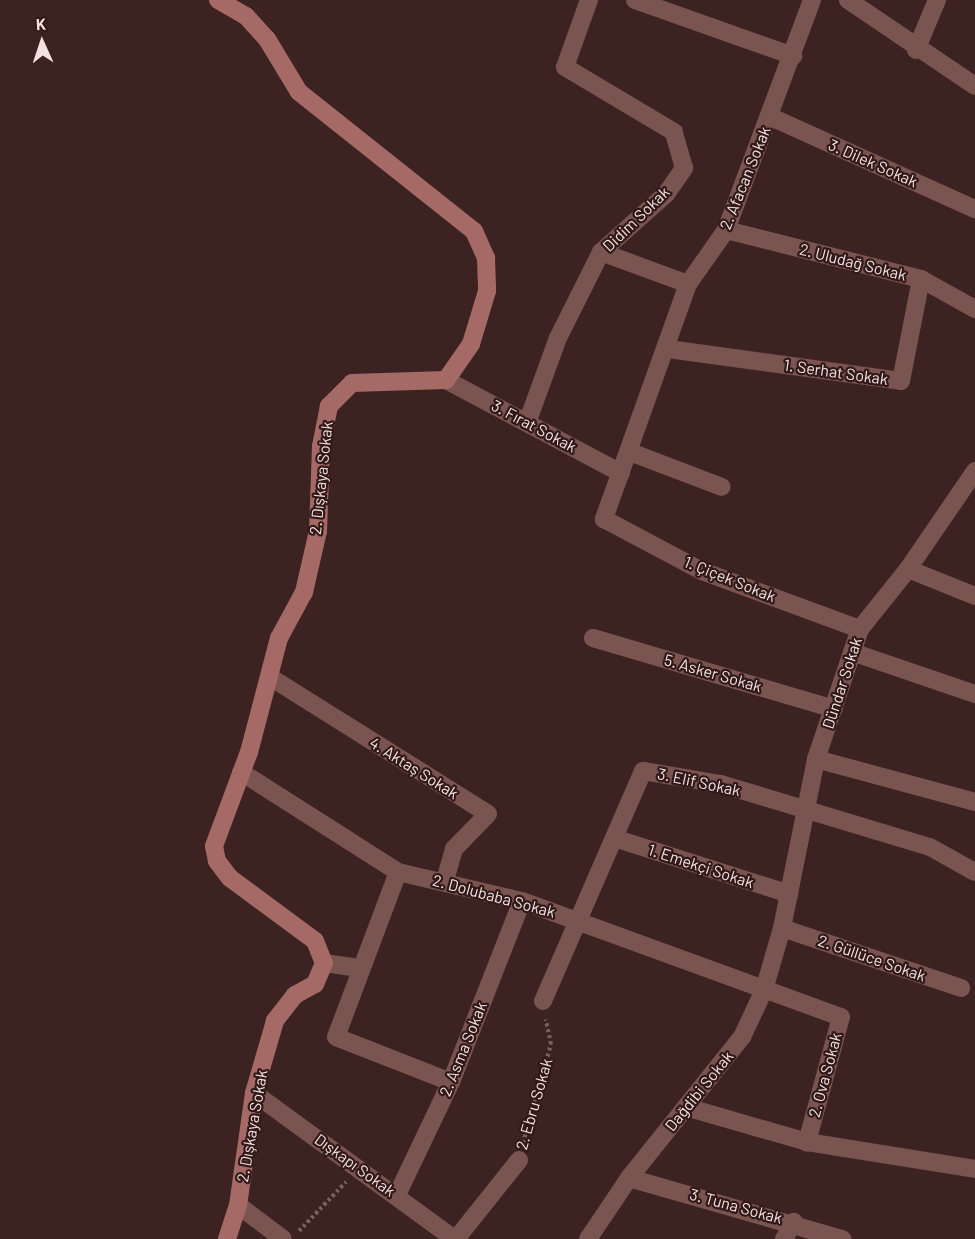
<!DOCTYPE html>
<html>
<head>
<meta charset="utf-8">
<style>
  body { margin:0 }
  #map { position:relative; width:975px; height:1239px; overflow:hidden; background:#3c2321; font-family:Barlow,sans-serif }
  div>[style] { position:absolute }
  .path>* { height:4px; margin-top:-2px; transform-origin:0; background:repeating-linear-gradient(90deg,#77615f 0 3px,transparent 0 6px) }
  .street>* { height:18px; margin:-9px; padding:0 9px; transform-origin:9px; border-radius:9px; background:#795451 }
  .secondary>* { height:18px; margin:-9px; padding:0 9px; transform-origin:9px; border-radius:9px; background:#a56a66 }
  span { translate:-50% -50%; white-space:nowrap; text-align:center; line-height:1.15; -webkit-text-stroke:4.5px #311918; paint-order:stroke }
  .street-label { font-size:16px; color:#f4e2e1 }
  .north { position:absolute; left:12px; top:12px; width:60px; height:60px; -webkit-text-stroke:4px #311918; paint-order:stroke; rotate:357deg; font-size:16px; font-weight:700; line-height:24px; text-align:center; color:#f4e2e1 }
  .north::after { content:''; display:block; margin:auto; width:21px; height:27px; background:#f4e2e1; clip-path:polygon(50% 0,100% 100%,50% 72%,0 100%) }
</style>
</head>
<body>
<div id="map">
  <div class="path">
    <div style="left:523px;top:1143px;width:103px;rotate:-74.2deg"></div>
    <div style="left:551px;top:1044px;width:25px;rotate:-102deg"></div>
    <div style="left:299px;top:1231px;width:68px;rotate:-46.2deg"></div>
  </div>
  <div class="street">
    <div style="left:635px;top:0;width:168px;rotate:19.5deg"></div>
    <div style="left:812px;top:0;width:246px;rotate:110.5deg"></div>
    <div style="left:726px;top:230px;width:66px;rotate:125.1deg"></div>
    <div style="left:688px;top:284px;width:250px;rotate:109.7deg"></div>
    <div style="left:604px;top:519px;width:111px;rotate:28deg"></div>
    <div style="left:702px;top:571px;width:168px;rotate:20.2deg"></div>
    <div style="left:848px;top:0;width:153px;rotate:34.1deg"></div>
    <div style="left:916px;top:50px;width:54px;rotate:-67.2deg"></div>
    <div style="left:771px;top:117px;width:224px;rotate:24.3deg"></div>
    <div style="left:726px;top:230px;width:201px;rotate:14.1deg"></div>
    <div style="left:921px;top:279px;width:62px;rotate:29.1deg"></div>
    <div style="left:601px;top:252px;width:93px;rotate:20.2deg"></div>
    <div style="left:668px;top:349px;width:235px;rotate:7.8deg"></div>
    <div style="left:901px;top:381px;width:104px;rotate:-78.9deg"></div>
    <div style="left:446px;top:380px;width:198px;rotate:28deg"></div>
    <div style="left:527px;top:423px;width:90px;rotate:-70deg"></div>
    <div style="left:558px;top:338px;width:96px;rotate:-63.4deg"></div>
    <div style="left:601px;top:252px;width:87px;rotate:-41.7deg"></div>
    <div style="left:666px;top:194px;width:32px;rotate:-55deg"></div>
    <div style="left:684px;top:168px;width:37px;rotate:-106deg"></div>
    <div style="left:674px;top:132px;width:127px;rotate:-149.2deg"></div>
    <div style="left:565px;top:67px;width:71px;rotate:-70.3deg"></div>
    <div style="left:630px;top:452px;width:98px;rotate:20.8deg"></div>
    <div style="left:908px;top:569px;width:72px;rotate:21.9deg"></div>
    <div style="left:593px;top:638px;width:251px;rotate:16.4deg"></div>
    <div style="left:852px;top:652px;width:130px;rotate:18.9deg"></div>
    <div style="left:270px;top:677px;width:257px;rotate:32.1deg"></div>
    <div style="left:488px;top:814px;width:49px;rotate:134.2deg"></div>
    <div style="left:454px;top:849px;width:33px;rotate:106deg"></div>
    <div style="left:816px;top:759px;width:165px;rotate:15.1deg"></div>
    <div style="left:241px;top:772px;width:186px;rotate:32.5deg"></div>
    <div style="left:398px;top:872px;width:127px;rotate:13.2deg"></div>
    <div style="left:522px;top:901px;width:339px;rotate:20deg"></div>
    <div style="left:841px;top:1017px;width:130px;rotate:105.2deg"></div>
    <div style="left:614px;top:838px;width:184px;rotate:17.7deg"></div>
    <div style="left:398px;top:872px;width:176px;rotate:110.6deg"></div>
    <div style="left:336px;top:1037px;width:123px;rotate:21.4deg"></div>
    <div style="left:782px;top:928px;width:189px;rotate:18.5deg"></div>
    <div style="left:324px;top:963px;width:34px;rotate:8deg"></div>
    <div style="left:543px;top:1001px;width:251px;rotate:-66.5deg"></div>
    <div style="left:643px;top:771px;width:79px;rotate:9.5deg"></div>
    <div style="left:721px;top:784px;width:218px;rotate:16.8deg"></div>
    <div style="left:930px;top:847px;width:51px;rotate:29.1deg"></div>
    <div style="left:254px;top:1093px;width:248px;rotate:36.1deg"></div>
    <div style="left:686px;top:1107px;width:126px;rotate:16.1deg"></div>
    <div style="left:807px;top:1142px;width:170px;rotate:9.1deg"></div>
    <div style="left:629px;top:1178px;width:222px;rotate:16deg"></div>
    <div style="left:397px;top:1195px;width:125px;rotate:-64.5deg"></div>
    <div style="left:451px;top:1082px;width:194px;rotate:-68.6deg"></div>
    <div style="left:238px;top:1205px;width:56px;rotate:37.1deg"></div>
    <div style="left:456px;top:1239px;width:101px;rotate:-51.4deg"></div>
    <div style="left:588px;top:1239px;width:73px;rotate:-56.1deg"></div>
    <div style="left:629px;top:1178px;width:181px;rotate:-51.3deg"></div>
    <div style="left:742px;top:1037px;width:52px;rotate:-64.9deg"></div>
    <div style="left:764px;top:990px;width:65px;rotate:-73.8deg"></div>
    <div style="left:782px;top:928px;width:172px;rotate:-78.6deg"></div>
    <div style="left:816px;top:759px;width:137px;rotate:-71.3deg"></div>
    <div style="left:860px;top:629px;width:77px;rotate:-51.3deg"></div>
    <div style="left:908px;top:569px;width:119px;rotate:-55.6deg"></div>
    <div style="left:784px;top:1239px;width:20px;rotate:-60deg"></div>
  </div>
  <div class="secondary">
    <div style="left:218px;top:0;width:32px;rotate:30deg"></div>
    <div style="left:246px;top:16px;width:31px;rotate:48deg"></div>
    <div style="left:267px;top:39px;width:62px;rotate:58.9deg"></div>
    <div style="left:299px;top:92px;width:223px;rotate:38.5deg"></div>
    <div style="left:474px;top:231px;width:30px;rotate:66deg"></div>
    <div style="left:486px;top:258px;width:33px;rotate:88deg"></div>
    <div style="left:487px;top:291px;width:55px;rotate:106.8deg"></div>
    <div style="left:471px;top:344px;width:44px;rotate:124.8deg"></div>
    <div style="left:446px;top:380px;width:94px;rotate:178.2deg"></div>
    <div style="left:352px;top:383px;width:33px;rotate:135deg"></div>
    <div style="left:329px;top:406px;width:41px;rotate:101.3deg"></div>
    <div style="left:321px;top:446px;width:85px;rotate:92deg"></div>
    <div style="left:318px;top:531px;width:63px;rotate:102.9deg"></div>
    <div style="left:304px;top:592px;width:52px;rotate:118.5deg"></div>
    <div style="left:279px;top:638px;width:118px;rotate:104.7deg"></div>
    <div style="left:249px;top:752px;width:100px;rotate:110.4deg"></div>
    <div style="left:214px;top:846px;width:15px;rotate:79deg"></div>
    <div style="left:217px;top:861px;width:21px;rotate:53deg"></div>
    <div style="left:230px;top:878px;width:106px;rotate:36.5deg"></div>
    <div style="left:315px;top:941px;width:24px;rotate:68deg"></div>
    <div style="left:324px;top:963px;width:23px;rotate:113deg"></div>
    <div style="left:315px;top:984px;width:23px;rotate:151deg"></div>
    <div style="left:295px;top:995px;width:33px;rotate:128deg"></div>
    <div style="left:275px;top:1021px;width:75px;rotate:106.3deg"></div>
    <div style="left:254px;top:1093px;width:113px;rotate:98.1deg"></div>
    <div style="left:238px;top:1205px;width:36px;rotate:108deg"></div>
  </div>
  <div class="street-label">
    <span style="left:873px;top:163px;rotate:24deg">3. Dilek Sokak</span>
    <span style="left:745px;top:178px;rotate:-68deg">2. Afacan Sokak</span>
    <span style="left:636px;top:219px;rotate:-44deg">Didim Sokak</span>
    <span style="left:853px;top:262px;rotate:14deg">2. Uludağ Sokak</span>
    <span style="left:836px;top:372px;rotate:8deg">1. Serhat Sokak</span>
    <span style="left:534px;top:426px;rotate:28deg">3. Fırat Sokak</span>
    <span style="left:321px;top:478px;rotate:-84deg">2. Dışkaya Sokak</span>
    <span style="left:730px;top:579px;rotate:22deg">1. Çiçek Sokak</span>
    <span style="left:713px;top:673px;rotate:16deg">5. Asker Sokak</span>
    <span style="left:842px;top:683px;rotate:-72deg">Dündar Sokak</span>
    <span style="left:414px;top:768px;rotate:32deg">4. Aktaş Sokak</span>
    <span style="left:699px;top:782px;rotate:12deg">3. Elif Sokak</span>
    <span style="left:701px;top:866px;rotate:18deg">1. Emekçi Sokak</span>
    <span style="left:494px;top:896px;rotate:15deg">2. Dolubaba Sokak</span>
    <span style="left:872px;top:958px;rotate:19deg">2. Güllüce Sokak</span>
    <span style="left:463px;top:1049px;rotate:-68deg">2. Asma Sokak</span>
    <span style="left:825px;top:1075px;rotate:-75deg">2. Ova Sokak</span>
    <span style="left:699px;top:1091px;rotate:-51deg">Dağdibi Sokak</span>
    <span style="left:534px;top:1104px;rotate:-74deg">2. Ebru Sokak</span>
    <span style="left:252px;top:1126px;rotate:-80deg">2. Dışkaya Sokak</span>
    <span style="left:355px;top:1165px;rotate:36deg">Dışkapı Sokak</span>
    <span style="left:736px;top:1206px;rotate:15deg">3. Tuna Sokak</span>
  </div>
  <div class="north">K</div>
</div>
</body>
</html>
